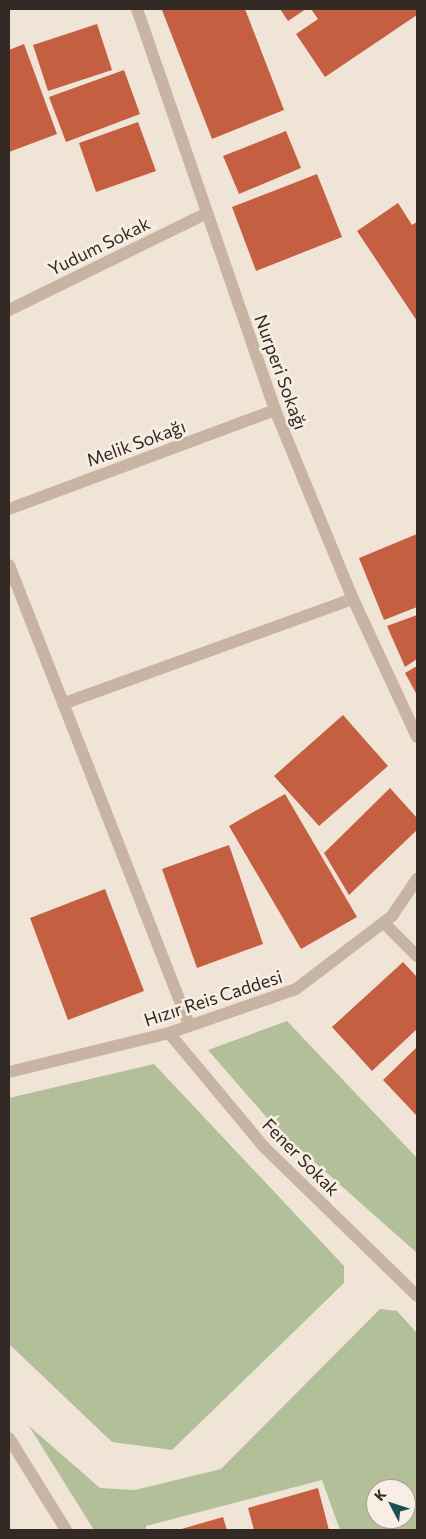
<!DOCTYPE html>
<html>
<head>
<meta charset="utf-8">
<style>
  body { margin:0 }
  #map { position:relative; width:426px; height:1539px; overflow:hidden; background:#f0e4d7; font-family:Commissioner,sans-serif }
  div>[style] { position:absolute }
  .green>* { inset:0; background:#b2bf98 }
  .building>* { inset:0; background:#c46041 }
  .minor>* { height:12px; margin:-6px; padding:0 6px; transform-origin:6px; border-radius:6px; background:#c8b4a3 }
  .tertiary>* { height:12px; margin:-6px; padding:0 6px; transform-origin:6px; border-radius:6px; background:#c8b4a3 }
  span { translate:-50% -50%; white-space:nowrap; text-align:center; line-height:1.15; -webkit-text-stroke:5px #f8eee3; paint-order:stroke }
  .street-label { font-size:18px; color:#332925 }
  .frame { position:absolute; inset:0; border:10px solid #332925; pointer-events:none }
  .north { position:absolute; left:366px; top:1479px; width:50px; height:50px; box-sizing:border-box; background:#f8eee3; border:1px solid #a99f97; border-radius:50%; rotate:310deg; font-size:14px; font-weight:700; line-height:20px; text-align:center; color:#332925 }
  .north::after { content:''; display:block; margin:auto; width:18px; height:22px; background:#1c5053; clip-path:polygon(50% 0,100% 100%,50% 72%,0 100%) }
</style>
</head>
<body>
<div id="map">
  <div class="green">
    <div style="clip-path:polygon(287px 1021px,417px 1158px,417px 1253px,275px 1127px,208px 1050px)"></div>
    <div style="clip-path:polygon(154px 1064px,344px 1266px,344px 1283px,172px 1450px,112px 1442px,9px 1344px,9px 1098px)"></div>
    <div style="clip-path:polygon(evenodd,380px 1309px,397px 1311px,417px 1333px,417px 1530px,340px 1530px,322px 1480px,146px 1526px,146px 1530px,94px 1530px,29px 1426px,100px 1488px,135px 1490px,221px 1469px,380px 1309px,376px 1489px,406px 1489px,406px 1519px,376px 1519px,376px 1489px)"></div>
  </div>
  <div class="building">
    <div style="clip-path:polygon(245px 9px,284px 110px,212px 139px,162px 10px)"></div>
    <div style="clip-path:polygon(280px 9px,306px 9px,288px 21px)"></div>
    <div style="clip-path:polygon(311px 9px,417px 9px,417px 15px,325px 77px,296px 34px,318px 19px)"></div>
    <div style="clip-path:polygon(97px 24px,112px 70px,48px 91px,33px 45px)"></div>
    <div style="clip-path:polygon(24px 44px,57px 134px,9px 152px,9px 50px)"></div>
    <div style="clip-path:polygon(124px 70px,140px 114px,66px 142px,49px 97px)"></div>
    <div style="clip-path:polygon(138px 122px,156px 171px,96px 192px,79px 143px)"></div>
    <div style="clip-path:polygon(286px 131px,301px 168px,239px 194px,223px 156px)"></div>
    <div style="clip-path:polygon(317px 174px,342px 237px,256px 271px,232px 207px)"></div>
    <div style="clip-path:polygon(398px 203px,412px 225px,417px 222px,417px 321px,357px 231px)"></div>
    <div style="clip-path:polygon(417px 534px,417px 607px,384px 620px,359px 558px)"></div>
    <div style="clip-path:polygon(417px 615px,417px 659px,405px 667px,387px 626px)"></div>
    <div style="clip-path:polygon(417px 666px,417px 695px,405px 673px)"></div>
    <div style="clip-path:polygon(343px 715px,388px 766px,319px 826px,274px 776px)"></div>
    <div style="clip-path:polygon(390px 788px,417px 818px,417px 830px,349px 895px,324px 853px)"></div>
    <div style="clip-path:polygon(285px 794px,357px 917px,301px 949px,229px 826px)"></div>
    <div style="clip-path:polygon(229px 845px,263px 944px,197px 968px,162px 869px)"></div>
    <div style="clip-path:polygon(105px 889px,144px 991px,68px 1020px,30px 918px)"></div>
    <div style="clip-path:polygon(403px 962px,417px 977px,417px 1029px,372px 1071px,332px 1027px)"></div>
    <div style="clip-path:polygon(417px 1047px,417px 1116px,383px 1080px)"></div>
    <div style="clip-path:polygon(318px 1488px,329px 1530px,254px 1530px,248px 1508px)"></div>
    <div style="clip-path:polygon(223px 1517px,227px 1530px,178px 1530px)"></div>
  </div>
  <div class="minor">
    <div style="left:137px;top:9px;width:424px;rotate:71deg"></div>
    <div style="left:275px;top:410px;width:204px;rotate:67.6deg"></div>
    <div style="left:353px;top:599px;width:152px;rotate:65.1deg"></div>
    <div style="left:9px;top:310px;width:218px;rotate:-26.1deg"></div>
    <div style="left:9px;top:509px;width:284px;rotate:-20.4deg"></div>
    <div style="left:9px;top:565px;width:495px;rotate:68.6deg"></div>
    <div style="left:65px;top:703px;width:306px;rotate:-19.9deg"></div>
    <div style="left:384px;top:923px;width:47px;rotate:45deg"></div>
    <div style="left:169px;top:1033px;width:148px;rotate:50.2deg"></div>
    <div style="left:264px;top:1147px;width:214px;rotate:44.2deg"></div>
    <div style="left:9px;top:1438px;width:108px;rotate:58.2deg"></div>
  </div>
  <div class="tertiary">
    <div style="left:9px;top:1072px;width:165px;rotate:-13.7deg"></div>
    <div style="left:169px;top:1033px;width:134px;rotate:-19.1deg"></div>
    <div style="left:296px;top:989px;width:121px;rotate:-37.2deg"></div>
    <div style="left:392px;top:916px;width:45px;rotate:-56deg"></div>
  </div>
  <div class="street-label">
    <span style="left:99px;top:246px;rotate:-26deg">Yudum Sokak</span>
    <span style="left:281px;top:372px;rotate:70deg">Nurperi Sokağı</span>
    <span style="left:136px;top:443px;rotate:-20deg">Melik Sokağı</span>
    <span style="left:213px;top:998px;rotate:-18deg">Hızır Reis Caddesi</span>
    <span style="left:301px;top:1157px;rotate:45deg">Fener Sokak</span>
  </div>
  <div class="frame"></div>
  <div class="north">K</div>
</div>
</body>
</html>
